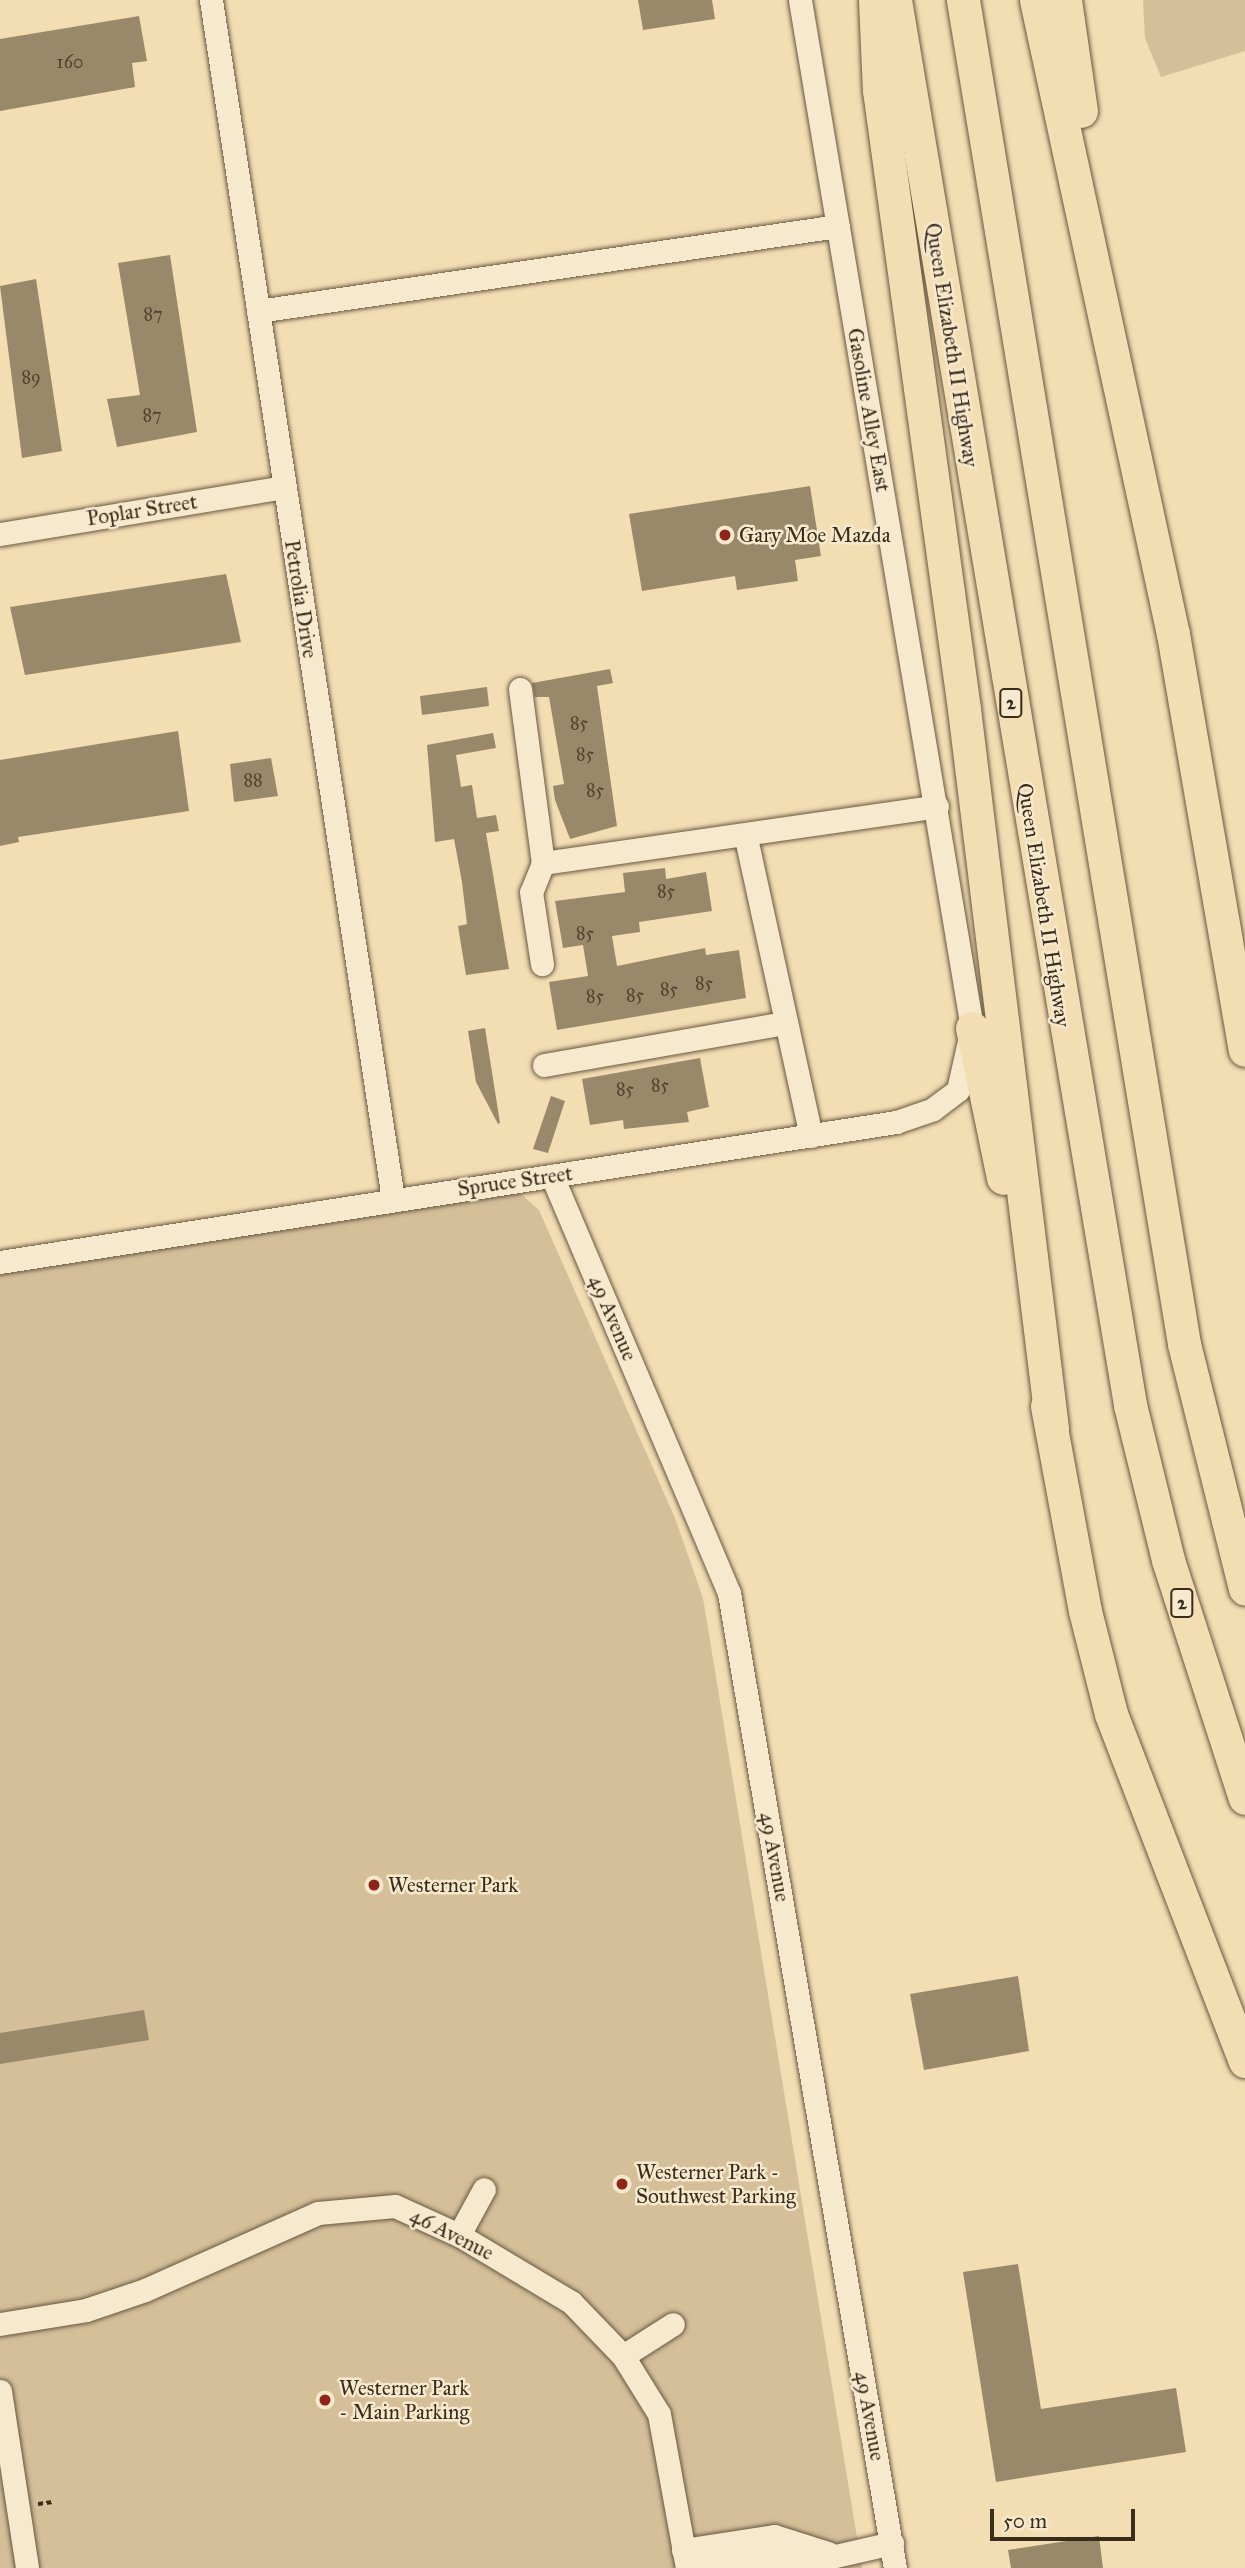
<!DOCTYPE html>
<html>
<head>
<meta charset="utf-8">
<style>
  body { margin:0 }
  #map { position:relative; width:1245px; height:2568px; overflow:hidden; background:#f3ddb3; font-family:"IM FELL Great Primer",serif }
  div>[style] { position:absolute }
  .green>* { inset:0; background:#d4bf99 }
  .building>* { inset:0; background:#9a886a }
  .path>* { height:3.5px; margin-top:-1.75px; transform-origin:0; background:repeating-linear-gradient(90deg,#3a2c1b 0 5px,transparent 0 8.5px) }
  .roads { filter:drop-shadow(0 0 2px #685841) drop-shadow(0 0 2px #685841) }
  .minor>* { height:23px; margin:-11.5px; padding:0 11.5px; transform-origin:11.5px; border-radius:11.5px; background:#f7e9ce }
  .highway>* { height:33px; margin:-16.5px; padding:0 16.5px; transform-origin:16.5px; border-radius:16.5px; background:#f3ddb3 }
  .dots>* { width:19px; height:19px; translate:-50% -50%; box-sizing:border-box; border:4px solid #f7e9ce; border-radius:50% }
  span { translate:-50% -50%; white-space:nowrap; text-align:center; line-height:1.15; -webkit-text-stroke:5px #f7e9ce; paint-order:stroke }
  .number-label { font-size:18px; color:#52432f }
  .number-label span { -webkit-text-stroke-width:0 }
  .shield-label span { padding:2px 5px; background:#f7e9ce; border:2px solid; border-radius:5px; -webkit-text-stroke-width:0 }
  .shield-label { font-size:19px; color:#3a2c1b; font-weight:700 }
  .street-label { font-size:21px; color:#3a2c1b }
  .poi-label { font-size:21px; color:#3a2c1b }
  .left { translate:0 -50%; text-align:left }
  .scale { position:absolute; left:990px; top:2509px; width:145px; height:32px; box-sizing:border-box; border:4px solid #3a2c1b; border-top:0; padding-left:9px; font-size:21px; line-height:24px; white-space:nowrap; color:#3a2c1b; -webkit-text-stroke:5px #f7e9ce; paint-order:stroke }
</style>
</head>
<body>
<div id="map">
  <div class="green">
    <div style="clip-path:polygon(1143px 0,1245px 0,1245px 51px,1161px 77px,1145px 38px)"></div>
    <div style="clip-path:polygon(514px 1188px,539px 1210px,675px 1518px,703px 1598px,862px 2568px,0 2568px,0 1271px)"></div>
  </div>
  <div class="building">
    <div style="clip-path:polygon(638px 0,712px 0,715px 19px,643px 30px)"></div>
    <div style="clip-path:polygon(139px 16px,147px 61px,132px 63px,135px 87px,0 111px,0 39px)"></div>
    <div style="clip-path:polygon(170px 255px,197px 432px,117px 447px,107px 399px,140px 395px,118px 263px)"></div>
    <div style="clip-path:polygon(36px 279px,62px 451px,22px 458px,0 286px)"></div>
    <div style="clip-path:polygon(810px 486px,821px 556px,795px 560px,798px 581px,737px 590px,735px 576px,642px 591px,629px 514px)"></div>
    <div style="clip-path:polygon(226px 574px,241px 642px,25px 675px,10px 607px)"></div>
    <div style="clip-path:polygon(610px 669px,613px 683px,597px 686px,617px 826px,570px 839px,555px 800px,553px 786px,564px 784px,549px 697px,535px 697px,532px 683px)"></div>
    <div style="clip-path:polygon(487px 687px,489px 706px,422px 715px,420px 696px)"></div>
    <div style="clip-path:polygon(178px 731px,189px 811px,18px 837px,19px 842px,0 846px,0 760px)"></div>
    <div style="clip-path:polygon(493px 733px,496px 748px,456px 755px,461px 787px,472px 785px,477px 818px,496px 815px,499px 831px,486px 833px,509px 969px,466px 975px,458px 926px,467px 924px,462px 882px,454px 839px,435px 842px,427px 745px)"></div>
    <div style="clip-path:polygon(271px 758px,278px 796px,234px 802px,230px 764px)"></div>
    <div style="clip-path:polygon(665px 868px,666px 879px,706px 872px,712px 911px,639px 922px,640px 932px,612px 936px,617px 966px,705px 948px,706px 955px,739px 950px,746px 998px,557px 1030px,549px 982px,588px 976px,583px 945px,563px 948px,555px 901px,625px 892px,623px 873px)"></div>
    <div style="clip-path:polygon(485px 1028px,500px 1123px,498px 1124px,476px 1082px,468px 1031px)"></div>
    <div style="clip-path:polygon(700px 1058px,709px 1107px,687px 1112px,689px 1122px,624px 1129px,623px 1120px,590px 1125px,582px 1079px)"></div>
    <div style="clip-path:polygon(551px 1096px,565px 1101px,548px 1153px,533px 1149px)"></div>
    <div style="clip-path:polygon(1018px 1976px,1029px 2051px,924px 2070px,910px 1994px)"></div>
    <div style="clip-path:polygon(144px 2010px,149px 2040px,0 2064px,0 2033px)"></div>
    <div style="clip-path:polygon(1018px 2264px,1041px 2409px,1176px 2388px,1186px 2452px,996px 2482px,963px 2272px)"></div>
    <div style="clip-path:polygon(1099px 2536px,1103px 2568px,1011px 2568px,1008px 2550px)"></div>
  </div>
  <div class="path">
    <div style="left:38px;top:2504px;width:15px;rotate:-8deg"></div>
  </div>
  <div class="roads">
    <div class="minor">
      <div style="left:211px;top:0;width:1213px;rotate:81.37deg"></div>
      <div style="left:258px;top:311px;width:586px;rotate:-8.34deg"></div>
      <div style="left:0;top:534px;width:288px;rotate:-9.4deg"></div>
      <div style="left:520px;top:689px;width:176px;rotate:82.5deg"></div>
      <div style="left:543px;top:863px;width:31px;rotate:112deg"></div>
      <div style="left:531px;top:892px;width:73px;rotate:81.3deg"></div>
      <div style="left:746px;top:838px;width:305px;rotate:77.7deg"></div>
      <div style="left:543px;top:863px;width:398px;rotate:-8.2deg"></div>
      <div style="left:544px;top:1065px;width:245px;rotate:-9.9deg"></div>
      <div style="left:552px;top:1176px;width:453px;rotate:67deg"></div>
      <div style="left:729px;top:1593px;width:989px;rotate:80.34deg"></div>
      <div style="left:0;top:1262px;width:907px;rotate:-8.88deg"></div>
      <div style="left:896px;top:1122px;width:39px;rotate:-19deg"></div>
      <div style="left:933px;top:1109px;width:31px;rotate:-37deg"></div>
      <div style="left:958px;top:1090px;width:64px;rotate:-77.3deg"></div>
      <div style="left:972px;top:1028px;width:1042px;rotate:-99.5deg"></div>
      <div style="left:459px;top:2235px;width:52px;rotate:-61.5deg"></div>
      <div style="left:0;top:2324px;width:87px;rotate:-9.2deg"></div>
      <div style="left:86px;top:2310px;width:62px;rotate:-18.7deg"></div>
      <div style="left:145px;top:2290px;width:189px;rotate:-24deg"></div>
      <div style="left:318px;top:2213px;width:77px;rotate:-5.2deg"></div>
      <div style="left:395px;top:2206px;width:70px;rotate:24.4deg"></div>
      <div style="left:459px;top:2235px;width:131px;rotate:30.9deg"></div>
      <div style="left:571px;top:2302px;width:75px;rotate:46.1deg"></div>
      <div style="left:623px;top:2356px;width:68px;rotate:58.2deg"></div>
      <div style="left:659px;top:2414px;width:157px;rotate:79.7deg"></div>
      <div style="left:623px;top:2356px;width:59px;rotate:-32.6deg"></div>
      <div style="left:0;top:2391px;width:179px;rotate:81.3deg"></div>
      <div style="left:683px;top:2550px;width:92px;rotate:-8.7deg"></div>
      <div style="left:774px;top:2536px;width:57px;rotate:17.5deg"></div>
      <div style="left:687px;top:2567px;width:119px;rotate:-7.2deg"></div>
      <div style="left:783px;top:2568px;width:112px;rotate:-12.9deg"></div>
    </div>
    <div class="highway">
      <div style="left:875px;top:0;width:90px;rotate:87.5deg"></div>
      <div style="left:879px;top:90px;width:625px;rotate:82.18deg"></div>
      <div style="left:964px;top:709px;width:724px;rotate:83.02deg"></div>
      <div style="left:895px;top:0;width:1425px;rotate:80.5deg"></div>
      <div style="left:1130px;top:1405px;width:160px;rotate:76.2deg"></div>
      <div style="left:1168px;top:1560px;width:250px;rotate:72.1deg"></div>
      <div style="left:963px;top:0;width:1362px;rotate:80.66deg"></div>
      <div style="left:1184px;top:1344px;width:252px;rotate:76deg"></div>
      <div style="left:1036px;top:0;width:649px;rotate:77.81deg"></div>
      <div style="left:1173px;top:634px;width:422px;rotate:80.2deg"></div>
      <div style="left:1065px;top:0;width:112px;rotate:81.8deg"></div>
      <div style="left:972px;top:1028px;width:153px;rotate:78.3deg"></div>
      <div style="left:1047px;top:1406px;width:208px;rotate:79.5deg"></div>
      <div style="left:1085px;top:1611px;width:106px;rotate:75.8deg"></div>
      <div style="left:1111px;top:1714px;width:372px;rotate:68.9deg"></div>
    </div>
  </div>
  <div class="dots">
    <div style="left:725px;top:535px;background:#8f2418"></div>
    <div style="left:374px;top:1885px;background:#8f2418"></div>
    <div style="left:622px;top:2184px;background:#8f2418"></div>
    <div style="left:325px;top:2400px;background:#8f2418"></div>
  </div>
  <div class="number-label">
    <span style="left:70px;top:62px">160</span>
    <span style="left:153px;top:314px">87</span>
    <span style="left:31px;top:377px">89</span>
    <span style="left:152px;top:415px">87</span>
    <span style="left:579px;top:723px">85</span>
    <span style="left:585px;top:754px">85</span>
    <span style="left:253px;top:780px">88</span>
    <span style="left:595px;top:790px">85</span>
    <span style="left:666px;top:891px">85</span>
    <span style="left:585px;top:933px">85</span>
    <span style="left:704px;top:983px">85</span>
    <span style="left:669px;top:989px">85</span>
    <span style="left:635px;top:995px">85</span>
    <span style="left:595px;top:996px">85</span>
    <span style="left:660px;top:1085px">85</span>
    <span style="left:625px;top:1089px">85</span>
  </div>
  <div class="shield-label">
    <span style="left:1011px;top:703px">2</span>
    <span style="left:1182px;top:1603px">2</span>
  </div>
  <div class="street-label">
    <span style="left:952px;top:345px;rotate:81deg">Queen Elizabeth II Highway</span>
    <span style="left:869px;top:410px;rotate:80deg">Gasoline Alley East</span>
    <span style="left:142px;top:510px;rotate:-9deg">Poplar Street</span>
    <span style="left:301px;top:599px;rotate:81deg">Petrolia Drive</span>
    <span style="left:1044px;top:905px;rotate:81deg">Queen Elizabeth II Highway</span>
    <span style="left:515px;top:1181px;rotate:-8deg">Spruce Street</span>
    <span style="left:613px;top:1318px;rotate:67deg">49 Avenue</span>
    <span style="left:775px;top:1857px;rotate:80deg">49 Avenue</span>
    <span style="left:452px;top:2234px;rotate:27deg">46 Avenue</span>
    <span style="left:870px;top:2416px;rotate:80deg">49 Avenue</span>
  </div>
  <div class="poi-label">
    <span class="left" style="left:739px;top:535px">Gary Moe Mazda</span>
    <span class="left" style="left:388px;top:1885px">Westerner Park</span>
    <span class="left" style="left:636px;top:2184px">Westerner Park -<br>Southwest Parking</span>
    <span class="left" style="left:339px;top:2400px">Westerner Park<br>- Main Parking</span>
  </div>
  <div class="scale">50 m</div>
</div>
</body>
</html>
